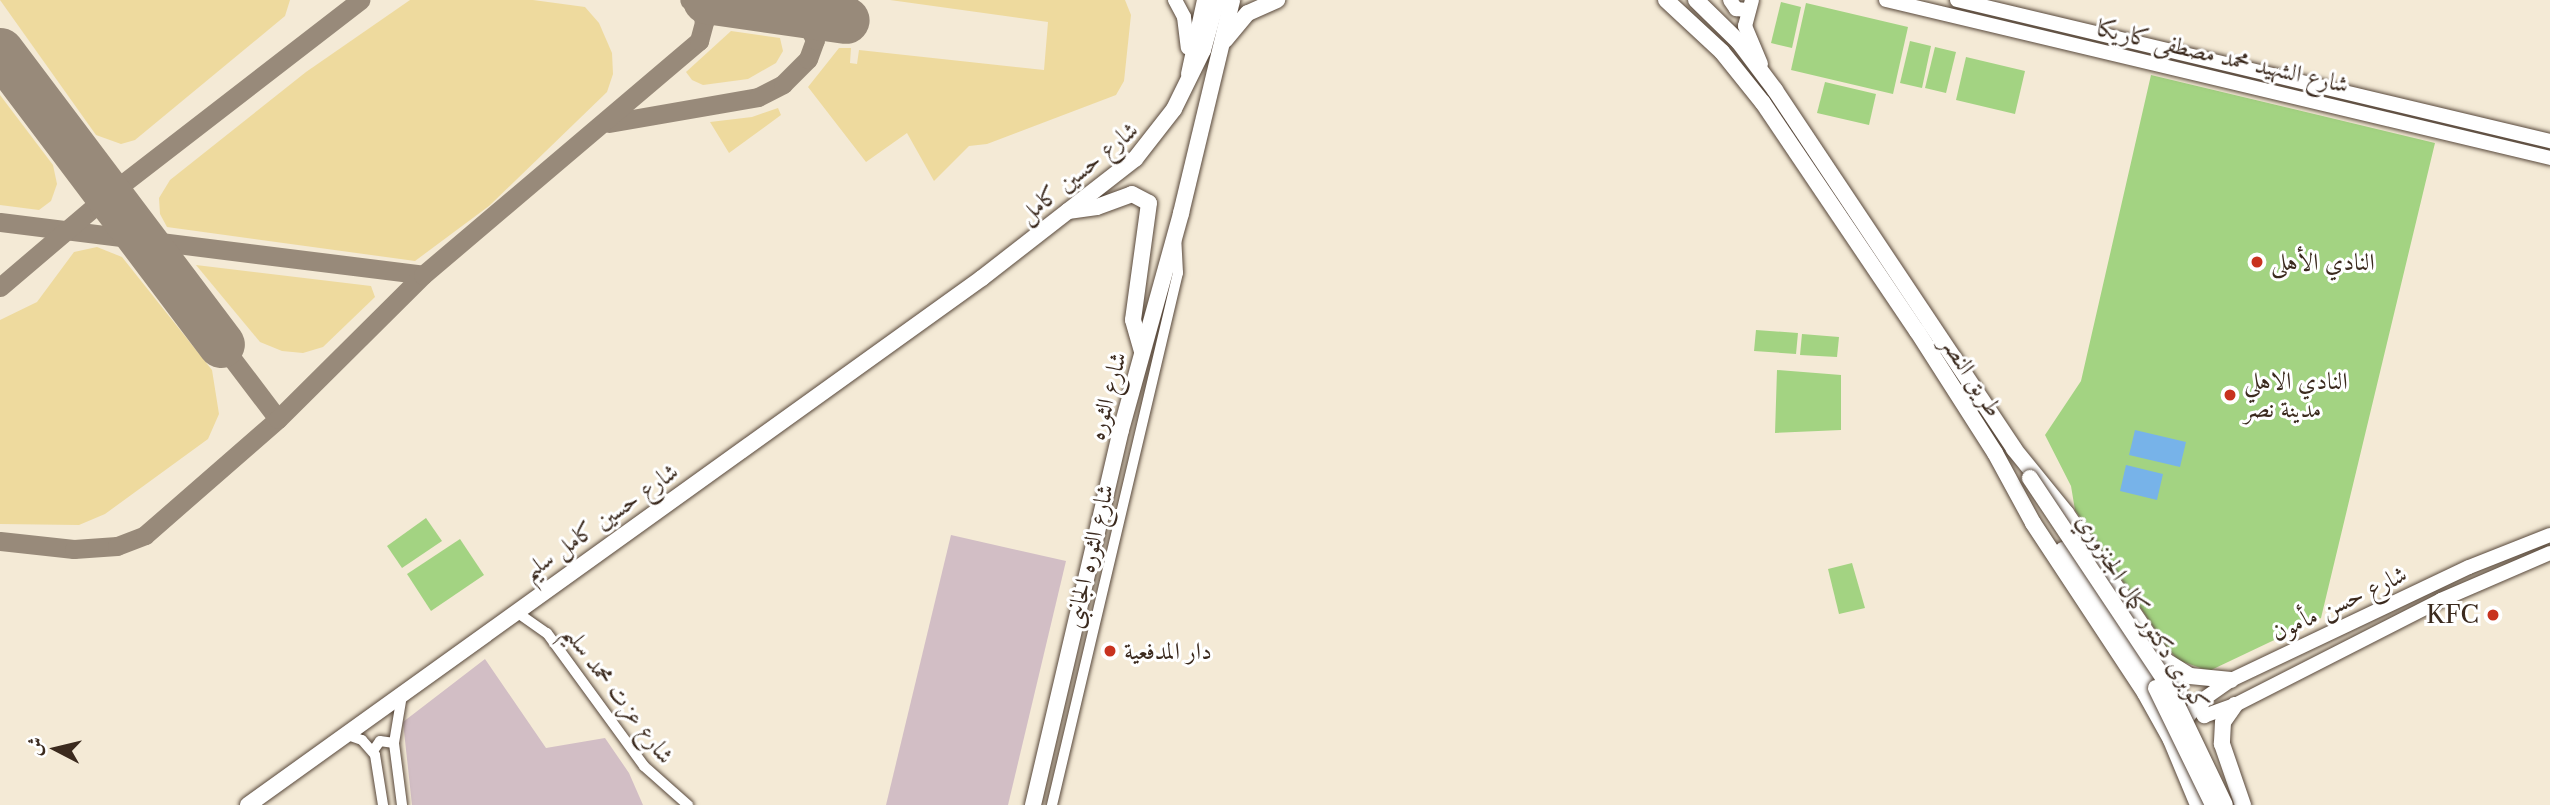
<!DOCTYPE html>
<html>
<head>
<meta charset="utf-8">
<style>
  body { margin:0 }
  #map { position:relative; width:2550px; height:805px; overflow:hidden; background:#f4ead6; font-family:"Libre Caslon Text",Amiri,serif }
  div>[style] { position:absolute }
  .industrial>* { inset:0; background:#d2bec5 }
  .green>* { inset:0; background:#a3d382 }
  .sand>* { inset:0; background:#eeda9e }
  .water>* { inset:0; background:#77b3e9 }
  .taxiway>* { height:19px; margin:-9.5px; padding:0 9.5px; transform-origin:9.5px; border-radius:9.5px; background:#988a7a }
  .runway>* { height:47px; margin:-23.5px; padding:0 23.5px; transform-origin:23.5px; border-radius:23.5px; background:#988a7a }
  .roads { filter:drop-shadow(0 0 2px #57473a) drop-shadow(0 0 2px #57473a) }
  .minor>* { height:10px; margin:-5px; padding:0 5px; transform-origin:5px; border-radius:5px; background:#fff }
  .major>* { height:14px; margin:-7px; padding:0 7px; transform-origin:7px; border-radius:7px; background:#fff }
  .highway>* { height:16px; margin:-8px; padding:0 8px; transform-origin:8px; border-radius:8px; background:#fff }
  .bridges { filter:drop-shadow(0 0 2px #57473a) drop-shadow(0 0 2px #57473a) }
  .highway-bridge>* { height:16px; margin:-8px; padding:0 8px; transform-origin:8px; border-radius:8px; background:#fff }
  .dots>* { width:19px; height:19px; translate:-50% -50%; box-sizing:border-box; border:4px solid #fff; border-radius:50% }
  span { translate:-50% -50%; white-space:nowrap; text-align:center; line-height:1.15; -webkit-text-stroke:6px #fff; paint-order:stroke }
  .street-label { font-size:24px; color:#3b2a1e }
  .poi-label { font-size:24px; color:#3b2a1e }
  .left { translate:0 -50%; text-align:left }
  .right { translate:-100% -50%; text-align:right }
  .north { position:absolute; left:21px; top:714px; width:70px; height:70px; -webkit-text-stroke:5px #fff; paint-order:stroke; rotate:277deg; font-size:19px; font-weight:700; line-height:28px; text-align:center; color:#3b2a1e }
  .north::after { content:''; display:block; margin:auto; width:24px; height:32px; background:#3b2a1e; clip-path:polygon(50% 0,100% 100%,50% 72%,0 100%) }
</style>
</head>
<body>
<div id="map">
  <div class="industrial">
    <div style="clip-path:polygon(951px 535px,1066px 561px,1008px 805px,886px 805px)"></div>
    <div style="clip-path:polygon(485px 659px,546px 748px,605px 738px,629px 773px,643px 805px,412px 805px,403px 722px)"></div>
  </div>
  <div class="green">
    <div style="clip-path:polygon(1781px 2px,1801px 7px,1792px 48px,1771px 43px)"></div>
    <div style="clip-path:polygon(1806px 3px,1908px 27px,1893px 94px,1791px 70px)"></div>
    <div style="clip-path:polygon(1910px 41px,1931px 46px,1922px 88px,1900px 83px)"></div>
    <div style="clip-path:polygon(1935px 47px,1956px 52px,1946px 93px,1925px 88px)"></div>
    <div style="clip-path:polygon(1966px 57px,2025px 71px,2015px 114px,1956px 100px)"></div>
    <div style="clip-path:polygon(2151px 75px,2435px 143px,2321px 618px,2209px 671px,2178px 660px,2167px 647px,2075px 510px,2071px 486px,2045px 435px,2081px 381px)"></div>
    <div style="clip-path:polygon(1825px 82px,1876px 94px,1869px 125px,1817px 113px)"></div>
    <div style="clip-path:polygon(1756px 330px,1798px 333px,1796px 354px,1754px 351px)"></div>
    <div style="clip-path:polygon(1802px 334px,1839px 337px,1837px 357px,1800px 355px)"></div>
    <div style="clip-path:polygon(1777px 370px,1841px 375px,1841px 430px,1775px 433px)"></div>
    <div style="clip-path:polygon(426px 518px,442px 541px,402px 568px,387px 546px)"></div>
    <div style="clip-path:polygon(460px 539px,484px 575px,431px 611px,407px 574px)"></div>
    <div style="clip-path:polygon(1852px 563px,1865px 608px,1839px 614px,1828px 569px)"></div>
  </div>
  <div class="sand">
    <div style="clip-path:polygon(0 0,290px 0,285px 16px,135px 140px,121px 144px,96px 135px)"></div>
    <div style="clip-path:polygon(410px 0,533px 0,585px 7px,599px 23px,612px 53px,613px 74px,607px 92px,489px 206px,415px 261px,167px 227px,160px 214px,159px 198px,170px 180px,306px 72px)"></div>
    <div style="clip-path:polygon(890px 0,1125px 0,1131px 15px,1124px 81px,1116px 95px,987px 144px,969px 146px,934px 181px,907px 133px,866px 162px,808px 87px,839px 48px,851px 48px,850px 63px,857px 64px,859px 50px,1044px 70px,1048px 22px)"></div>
    <div style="clip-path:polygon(731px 31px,780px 38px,783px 51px,776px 63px,748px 79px,703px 85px,692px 80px,686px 72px)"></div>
    <div style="clip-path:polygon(0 95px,53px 165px,57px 184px,51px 201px,39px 210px,0 205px)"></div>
    <div style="clip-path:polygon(778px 108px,781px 115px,729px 153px,710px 122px,752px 117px)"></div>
    <div style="clip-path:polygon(97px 247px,122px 257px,212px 370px,219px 414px,208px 439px,105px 514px,79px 525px,0 524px,0 320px,37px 302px,74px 252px)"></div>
    <div style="clip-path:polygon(196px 265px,371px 286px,375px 297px,323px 347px,303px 353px,282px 351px,260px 342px)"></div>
  </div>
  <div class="water">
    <div style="clip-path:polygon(2135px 430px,2186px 442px,2180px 467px,2129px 455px)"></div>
    <div style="clip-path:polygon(2126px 465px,2163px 474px,2157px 500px,2120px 491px)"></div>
  </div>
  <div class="taxiway">
    <div style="left:713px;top:0;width:1px;rotate:45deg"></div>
    <div style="left:609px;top:123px;width:151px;rotate:-9.9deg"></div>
    <div style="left:758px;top:97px;width:28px;rotate:-27deg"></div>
    <div style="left:783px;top:84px;width:35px;rotate:-45deg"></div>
    <div style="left:808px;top:59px;width:20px;rotate:-70deg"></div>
    <div style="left:815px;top:40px;width:30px;rotate:-117deg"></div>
    <div style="left:0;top:222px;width:426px;rotate:7.1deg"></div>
    <div style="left:0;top:287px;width:142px;rotate:-40.4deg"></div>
    <div style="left:108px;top:195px;width:319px;rotate:-37.7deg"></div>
    <div style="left:221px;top:344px;width:94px;rotate:52.8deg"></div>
    <div style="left:0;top:541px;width:74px;rotate:6.2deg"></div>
    <div style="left:74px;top:549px;width:43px;rotate:-4deg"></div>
    <div style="left:117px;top:546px;width:30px;rotate:-21deg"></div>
    <div style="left:145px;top:535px;width:176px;rotate:-41.1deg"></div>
    <div style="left:278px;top:419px;width:204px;rotate:-44.8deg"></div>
    <div style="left:423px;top:275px;width:362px;rotate:-40.3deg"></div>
    <div style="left:699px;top:41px;width:20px;rotate:-75deg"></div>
    <div style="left:704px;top:22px;width:14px;rotate:-102deg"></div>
    <div style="left:701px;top:8px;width:14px;rotate:-146deg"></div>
  </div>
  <div class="runway">
    <div style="left:706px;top:0;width:141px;rotate:8.1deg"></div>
    <div style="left:0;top:51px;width:367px;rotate:53deg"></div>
  </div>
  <div class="roads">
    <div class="minor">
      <div style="left:515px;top:611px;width:39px;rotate:35deg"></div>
      <div style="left:547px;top:633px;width:165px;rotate:53.9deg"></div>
      <div style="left:644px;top:766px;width:59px;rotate:41.6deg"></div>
      <div style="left:348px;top:735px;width:15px;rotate:20deg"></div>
      <div style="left:362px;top:740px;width:20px;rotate:49deg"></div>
      <div style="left:375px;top:755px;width:51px;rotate:80.9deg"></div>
      <div style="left:373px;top:751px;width:12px;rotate:-55deg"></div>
      <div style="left:380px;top:741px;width:14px;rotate:8deg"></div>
      <div style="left:402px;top:805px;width:63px;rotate:-97.4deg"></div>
      <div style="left:394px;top:743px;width:49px;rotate:-80.5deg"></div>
      <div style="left:1052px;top:805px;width:547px;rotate:-76.68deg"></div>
      <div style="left:1178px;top:273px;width:34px;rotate:-93deg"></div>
    </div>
    <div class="major">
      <div style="left:1175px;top:0;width:19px;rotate:62deg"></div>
      <div style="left:1184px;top:17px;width:31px;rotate:83deg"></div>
      <div style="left:1730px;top:0;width:11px;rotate:56deg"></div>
      <div style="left:1736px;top:9px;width:11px;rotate:5deg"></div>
      <div style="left:1752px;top:0;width:27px;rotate:105deg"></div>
      <div style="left:1745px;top:26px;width:41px;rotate:67.2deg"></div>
      <div style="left:1886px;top:0;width:683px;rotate:13.38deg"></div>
      <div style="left:1957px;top:0;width:610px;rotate:13.38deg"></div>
      <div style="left:1188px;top:74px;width:76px;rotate:-77.8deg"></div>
      <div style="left:2205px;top:699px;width:12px;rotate:121deg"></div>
      <div style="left:2199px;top:709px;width:9px;rotate:54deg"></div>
      <div style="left:2204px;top:716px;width:33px;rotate:-20deg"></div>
      <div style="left:2235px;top:705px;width:231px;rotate:-27deg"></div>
      <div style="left:2441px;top:600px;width:119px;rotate:-23.3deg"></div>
      <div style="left:2180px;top:728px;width:31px;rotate:-54deg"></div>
      <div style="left:2198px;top:703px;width:40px;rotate:-34.9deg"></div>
      <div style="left:2231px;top:680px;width:263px;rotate:-25.4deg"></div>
      <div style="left:2469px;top:567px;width:87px;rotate:-21.6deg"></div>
    </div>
    <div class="highway">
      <div style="left:1666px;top:0;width:76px;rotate:42.9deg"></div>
      <div style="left:1722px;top:52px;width:65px;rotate:51.2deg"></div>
      <div style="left:1763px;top:103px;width:275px;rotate:56deg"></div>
      <div style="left:1917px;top:331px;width:145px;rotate:57.4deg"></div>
      <div style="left:1995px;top:453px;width:80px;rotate:61.5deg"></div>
      <div style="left:2033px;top:523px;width:204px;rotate:56.6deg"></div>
      <div style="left:2145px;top:693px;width:54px;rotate:61deg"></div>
      <div style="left:2171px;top:740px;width:70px;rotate:67.4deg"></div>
      <div style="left:1696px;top:0;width:60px;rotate:44.3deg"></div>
      <div style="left:1739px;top:42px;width:60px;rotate:53.1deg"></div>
      <div style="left:1775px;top:90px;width:431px;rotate:56.3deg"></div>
      <div style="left:2014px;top:449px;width:82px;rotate:50.9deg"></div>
      <div style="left:2066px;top:513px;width:179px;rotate:56deg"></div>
      <div style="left:2166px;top:661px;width:28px;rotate:32deg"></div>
      <div style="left:2190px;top:676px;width:41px;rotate:5.6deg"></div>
      <div style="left:1225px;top:40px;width:35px;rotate:-50deg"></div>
      <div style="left:1248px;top:13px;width:32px;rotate:-24deg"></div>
      <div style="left:1068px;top:211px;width:29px;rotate:-8deg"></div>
      <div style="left:1097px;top:207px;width:37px;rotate:-20deg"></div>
      <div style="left:1132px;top:194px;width:19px;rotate:28deg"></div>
      <div style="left:1149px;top:203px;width:118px;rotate:97.8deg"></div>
      <div style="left:1133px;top:320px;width:32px;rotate:74deg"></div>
      <div style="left:2063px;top:550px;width:166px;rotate:56deg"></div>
      <div style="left:2167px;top:662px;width:31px;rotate:68deg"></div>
      <div style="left:2179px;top:691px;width:21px;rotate:107deg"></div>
      <div style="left:2235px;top:705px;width:21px;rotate:125deg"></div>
      <div style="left:2223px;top:722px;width:22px;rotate:93deg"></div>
      <div style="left:2222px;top:744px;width:65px;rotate:71deg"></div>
      <div style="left:248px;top:805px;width:904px;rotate:-35.68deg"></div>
      <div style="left:982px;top:278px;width:194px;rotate:-37.9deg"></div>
      <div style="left:1135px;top:159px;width:63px;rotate:-52deg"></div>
      <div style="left:1174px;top:109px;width:66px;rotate:-63.8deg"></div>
      <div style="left:1203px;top:50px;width:52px;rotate:-74.4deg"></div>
      <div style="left:1033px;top:805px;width:385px;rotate:-76.8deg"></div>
      <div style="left:1121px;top:430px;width:225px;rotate:-74.5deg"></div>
      <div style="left:1181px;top:213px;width:219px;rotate:-76.5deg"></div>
    </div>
  </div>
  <div class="bridges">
    <div class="highway-bridge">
      <div style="left:2030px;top:478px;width:245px;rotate:56.3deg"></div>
      <div style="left:2166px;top:682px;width:136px;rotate:64.4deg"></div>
      <div style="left:2156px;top:688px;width:130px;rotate:64deg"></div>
    </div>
  </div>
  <div class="dots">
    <div style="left:2257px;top:262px;background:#c8321e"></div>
    <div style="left:2230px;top:395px;background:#c8321e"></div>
    <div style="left:2493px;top:615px;background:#c8321e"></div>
    <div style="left:1110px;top:651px;background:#c8321e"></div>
  </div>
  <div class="street-label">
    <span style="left:2223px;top:56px;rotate:13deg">شارع الشهيد محمد مصطفى كاريكا</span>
    <span style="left:1078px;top:172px;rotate:-39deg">شارع حسين كامل</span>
    <span style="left:1972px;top:376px;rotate:57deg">طريق النصر</span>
    <span style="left:1107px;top:396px;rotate:-75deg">شارع الثوره</span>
    <span style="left:600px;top:521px;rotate:-35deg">شارع حسين كامل سليم</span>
    <span style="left:1089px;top:556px;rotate:-77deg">شارع الثوره الجانبى</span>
    <span style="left:2339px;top:603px;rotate:-25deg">شارع حسن مأمون</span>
    <span style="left:2143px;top:612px;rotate:58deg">كوبرى دكتور كمال الجنزوري</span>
    <span style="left:619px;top:694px;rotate:53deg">شارع عزت محمد سليم</span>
  </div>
  <div class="poi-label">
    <span class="left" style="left:2271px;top:262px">النادي الأهلى</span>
    <span class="left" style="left:2244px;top:395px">النادي الاهلي<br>مدينة نصر</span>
    <span class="right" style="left:2479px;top:615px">KFC</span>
    <span class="left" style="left:1124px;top:651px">دار المدفعية</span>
  </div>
  <div class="north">ش</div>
</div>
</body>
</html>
